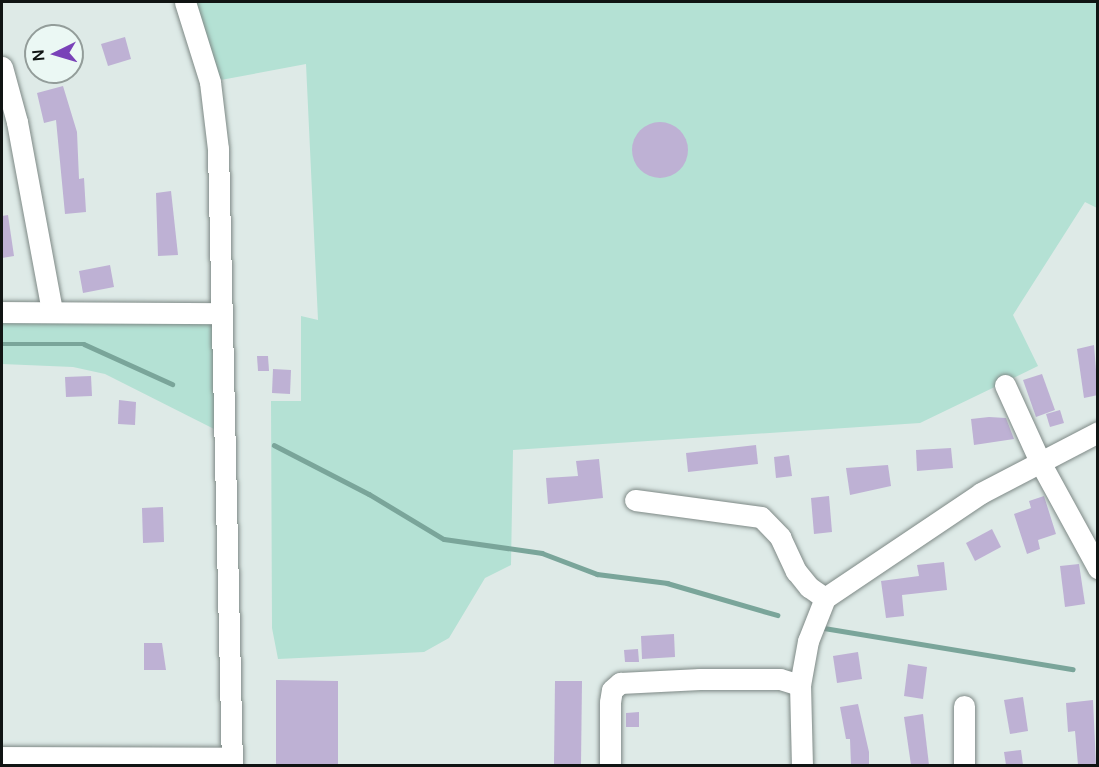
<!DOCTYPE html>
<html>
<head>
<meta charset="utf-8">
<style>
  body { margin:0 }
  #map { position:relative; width:1099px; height:767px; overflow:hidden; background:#deeae7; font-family:Manrope,sans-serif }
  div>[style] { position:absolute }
  .green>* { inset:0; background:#b4e1d4 }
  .stream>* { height:4.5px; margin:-2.25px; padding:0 2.25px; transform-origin:2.25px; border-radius:2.25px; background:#7aa59a }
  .building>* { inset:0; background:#beb1d4 }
  .round { border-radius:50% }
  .roads { filter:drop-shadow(0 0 2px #7e8986) drop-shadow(0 0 2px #7e8986) }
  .minor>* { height:21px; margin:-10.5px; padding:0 10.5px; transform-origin:10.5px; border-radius:10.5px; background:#fff }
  span { translate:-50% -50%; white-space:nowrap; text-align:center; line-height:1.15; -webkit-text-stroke:6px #ebf8f4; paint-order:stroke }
  .frame { position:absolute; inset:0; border:3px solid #101413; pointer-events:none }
  .north { position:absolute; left:24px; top:24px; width:60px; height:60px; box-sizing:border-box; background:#ebf8f4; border:2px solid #939d9a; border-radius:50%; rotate:265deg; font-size:16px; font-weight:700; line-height:24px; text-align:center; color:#101413 }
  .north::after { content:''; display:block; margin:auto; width:21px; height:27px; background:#7942b8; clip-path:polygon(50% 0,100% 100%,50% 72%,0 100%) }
</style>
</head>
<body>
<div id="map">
  <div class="green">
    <div style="clip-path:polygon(185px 2px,1097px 2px,1097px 208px,1085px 202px,1013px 315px,1038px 366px,920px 423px,513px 450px,511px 565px,485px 578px,449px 638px,424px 652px,278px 659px,272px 628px,271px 401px,301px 401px,301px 316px,318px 320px,306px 64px,210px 82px)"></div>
    <div style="clip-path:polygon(2px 312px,222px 313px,226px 435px,105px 374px,73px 367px,2px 364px)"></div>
  </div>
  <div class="stream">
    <div style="left:2px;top:344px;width:82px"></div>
    <div style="left:84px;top:344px;width:97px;rotate:24.4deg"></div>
    <div style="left:274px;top:445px;width:107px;rotate:27.3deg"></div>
    <div style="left:369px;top:494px;width:87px;rotate:31deg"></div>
    <div style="left:444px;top:539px;width:99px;rotate:8.1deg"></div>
    <div style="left:542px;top:553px;width:59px;rotate:20.9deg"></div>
    <div style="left:597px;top:574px;width:71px;rotate:7.3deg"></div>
    <div style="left:667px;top:583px;width:115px;rotate:16.2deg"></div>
    <div style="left:824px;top:628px;width:252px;rotate:9.4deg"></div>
  </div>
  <div class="building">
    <div style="clip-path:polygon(125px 37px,131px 59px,108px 66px,101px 44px)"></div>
    <div style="clip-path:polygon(63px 86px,77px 132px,79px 179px,84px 178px,86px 212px,65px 214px,56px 120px,44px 123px,37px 93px)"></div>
    <div class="round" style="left:632px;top:122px;width:56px;height:56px"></div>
    <div style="clip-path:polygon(171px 191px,178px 255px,158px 256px,156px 193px)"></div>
    <div style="clip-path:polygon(8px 215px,14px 256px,2px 258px,2px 216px)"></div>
    <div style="clip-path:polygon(110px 265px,114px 287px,83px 293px,79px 271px)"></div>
    <div style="clip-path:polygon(1094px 345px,1098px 395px,1084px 398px,1077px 349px)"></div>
    <div style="clip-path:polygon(257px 356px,268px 356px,269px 371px,258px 371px)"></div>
    <div style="clip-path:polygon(273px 369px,291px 370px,290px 394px,272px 393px)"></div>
    <div style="clip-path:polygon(1042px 374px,1055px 410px,1036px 417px,1023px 380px)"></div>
    <div style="clip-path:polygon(91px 376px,92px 396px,66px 397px,65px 377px)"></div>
    <div style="clip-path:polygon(119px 400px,136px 402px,135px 425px,118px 424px)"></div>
    <div style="clip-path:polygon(1060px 410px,1064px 423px,1050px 427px,1046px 414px)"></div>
    <div style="clip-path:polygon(989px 417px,1006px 418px,1014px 439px,974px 445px,971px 419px)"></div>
    <div style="clip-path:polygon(756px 445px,758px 464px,688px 472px,686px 453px)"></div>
    <div style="clip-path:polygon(951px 448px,953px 468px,917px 471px,916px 450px)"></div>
    <div style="clip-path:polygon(789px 455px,792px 476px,776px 478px,774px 457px)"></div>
    <div style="clip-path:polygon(599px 459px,603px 498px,548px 504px,546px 478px,578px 476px,576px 461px)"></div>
    <div style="clip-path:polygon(888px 465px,891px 486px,850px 495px,846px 468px)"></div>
    <div style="clip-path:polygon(829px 496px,832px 532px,814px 534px,811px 498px)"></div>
    <div style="clip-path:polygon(1044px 496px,1056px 534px,1038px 540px,1040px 549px,1027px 554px,1014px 514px,1031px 508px,1029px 501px)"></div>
    <div style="clip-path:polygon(163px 507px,164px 542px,143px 543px,142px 508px)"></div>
    <div style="clip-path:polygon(992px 529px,1001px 547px,975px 561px,966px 543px)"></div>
    <div style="clip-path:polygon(944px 562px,947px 590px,902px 595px,904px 616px,886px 618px,881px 581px,919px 576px,917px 565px)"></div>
    <div style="clip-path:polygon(1079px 564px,1085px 604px,1065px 607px,1060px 566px)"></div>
    <div style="clip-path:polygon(674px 634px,675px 657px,642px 659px,641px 636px)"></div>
    <div style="clip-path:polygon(144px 643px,162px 643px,166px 670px,144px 670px)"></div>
    <div style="clip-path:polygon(638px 649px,639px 662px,625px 662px,624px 650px)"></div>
    <div style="clip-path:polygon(858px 652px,862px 679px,837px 683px,833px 656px)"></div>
    <div style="clip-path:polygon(908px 664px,927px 667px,923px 699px,904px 696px)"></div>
    <div style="clip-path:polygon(276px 680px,338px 681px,338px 765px,276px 765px)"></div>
    <div style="clip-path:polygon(555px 681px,582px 681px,581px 765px,554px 765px)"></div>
    <div style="clip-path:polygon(1023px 697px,1028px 731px,1010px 734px,1004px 700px)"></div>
    <div style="clip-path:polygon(1093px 700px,1096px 765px,1078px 765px,1075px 731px,1068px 732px,1066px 703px)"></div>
    <div style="clip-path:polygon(858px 704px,869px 752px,869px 765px,851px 765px,850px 739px,846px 739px,840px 707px)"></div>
    <div style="clip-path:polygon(639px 712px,639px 727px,626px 727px,626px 713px)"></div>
    <div style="clip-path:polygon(923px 714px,929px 765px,911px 765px,904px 717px)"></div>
    <div style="clip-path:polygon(1021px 750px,1023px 765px,1006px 765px,1004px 752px)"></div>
  </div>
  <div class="roads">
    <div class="minor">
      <div style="left:185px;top:2px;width:84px;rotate:72.6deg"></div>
      <div style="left:210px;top:82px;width:67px;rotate:83.2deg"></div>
      <div style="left:218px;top:149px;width:617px;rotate:88.7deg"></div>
      <div style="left:2px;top:67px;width:57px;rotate:74.7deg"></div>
      <div style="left:17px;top:122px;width:192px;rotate:79.5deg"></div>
      <div style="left:2px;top:312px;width:220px;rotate:0.3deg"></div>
      <div style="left:1005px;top:385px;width:87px;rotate:65.5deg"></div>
      <div style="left:1041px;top:464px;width:119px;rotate:61.3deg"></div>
      <div style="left:635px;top:500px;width:127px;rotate:7.7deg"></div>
      <div style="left:761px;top:517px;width:28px;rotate:46deg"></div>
      <div style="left:780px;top:537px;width:38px;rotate:65deg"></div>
      <div style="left:796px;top:571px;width:21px;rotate:51deg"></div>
      <div style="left:809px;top:587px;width:19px;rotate:35deg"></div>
      <div style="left:964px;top:706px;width:60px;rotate:90deg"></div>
      <div style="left:2px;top:757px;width:230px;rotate:0.2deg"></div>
      <div style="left:610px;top:766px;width:64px;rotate:-90deg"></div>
      <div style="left:610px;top:702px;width:12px;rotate:-81deg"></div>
      <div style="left:612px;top:690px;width:11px;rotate:-41deg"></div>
      <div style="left:620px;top:683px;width:80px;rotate:-2.9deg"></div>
      <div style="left:700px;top:679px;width:80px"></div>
      <div style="left:780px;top:679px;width:21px;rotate:17deg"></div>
      <div style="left:802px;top:766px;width:81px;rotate:-91.4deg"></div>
      <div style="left:800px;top:685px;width:45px;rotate:-79.7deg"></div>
      <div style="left:808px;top:641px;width:46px;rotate:-68.4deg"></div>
      <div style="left:825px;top:598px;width:188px;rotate:-33.9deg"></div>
      <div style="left:981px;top:493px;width:132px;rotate:-27.5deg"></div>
    </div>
  </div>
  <div class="frame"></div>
  <div class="north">N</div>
</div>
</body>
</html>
